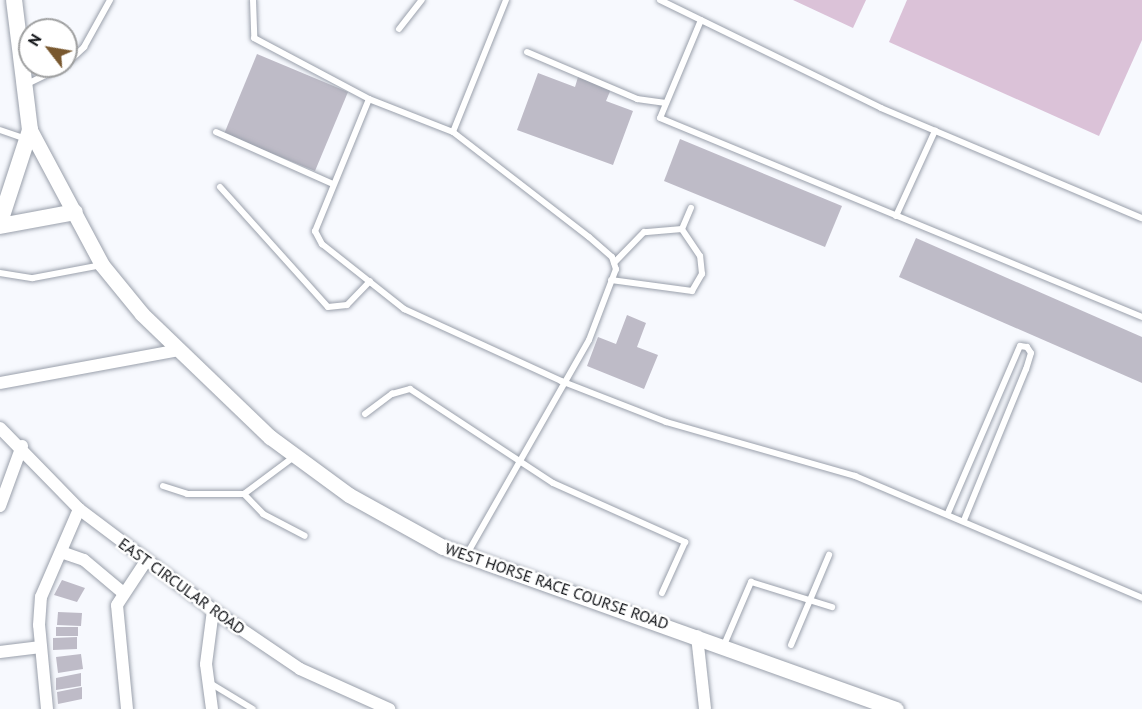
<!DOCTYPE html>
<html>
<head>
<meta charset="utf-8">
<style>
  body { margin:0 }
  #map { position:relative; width:1142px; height:709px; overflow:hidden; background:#f7f9fe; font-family:"PT Sans",sans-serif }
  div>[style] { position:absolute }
  .green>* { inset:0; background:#dbc2d8 }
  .building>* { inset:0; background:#bebbc7 }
  .roads { filter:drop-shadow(0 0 2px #9aa0ab) drop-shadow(0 0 2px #9aa0ab) }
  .service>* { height:6px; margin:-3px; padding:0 3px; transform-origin:3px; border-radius:3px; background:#fff }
  .minor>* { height:12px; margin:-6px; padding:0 6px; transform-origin:6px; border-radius:6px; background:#fff }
  .tertiary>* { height:15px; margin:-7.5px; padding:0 7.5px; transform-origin:7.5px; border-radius:7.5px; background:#fff }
  .secondary>* { height:16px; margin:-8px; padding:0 8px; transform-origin:8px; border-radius:8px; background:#fff }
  span { translate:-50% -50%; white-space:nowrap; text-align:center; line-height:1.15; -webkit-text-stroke:5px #fff; paint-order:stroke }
  .street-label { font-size:16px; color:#0f1115 }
  .north { position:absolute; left:18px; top:18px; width:60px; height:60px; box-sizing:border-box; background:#fff; border:2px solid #9fa0a1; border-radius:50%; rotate:301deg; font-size:16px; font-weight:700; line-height:24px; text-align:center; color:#0f1115 }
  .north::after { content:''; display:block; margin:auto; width:21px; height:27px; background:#79582f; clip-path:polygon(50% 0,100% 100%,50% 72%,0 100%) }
</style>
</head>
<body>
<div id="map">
  <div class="green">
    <div style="clip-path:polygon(793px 0,866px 0,853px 28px)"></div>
    <div style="clip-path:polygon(907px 0,1142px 0,1142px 40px,1099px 136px,889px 42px)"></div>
  </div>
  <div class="building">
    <div style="clip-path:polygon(257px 54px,348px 92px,315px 171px,224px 134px)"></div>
    <div style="clip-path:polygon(538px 73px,575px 87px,578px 77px,611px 89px,606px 101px,633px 111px,613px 165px,517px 130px)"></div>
    <div style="clip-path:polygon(680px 139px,842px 206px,825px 247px,664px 181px)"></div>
    <div style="clip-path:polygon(916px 238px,1142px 337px,1142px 383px,899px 277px)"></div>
    <div style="clip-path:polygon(627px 315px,646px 323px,637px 347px,658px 355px,644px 389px,587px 366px,598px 337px,616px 344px)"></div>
    <div style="clip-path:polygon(62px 580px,85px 588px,77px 602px,54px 595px)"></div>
    <div style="clip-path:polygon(58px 612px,82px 613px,81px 626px,57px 625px)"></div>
    <div style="clip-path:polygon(56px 627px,78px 627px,78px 636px,56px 636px)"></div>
    <div style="clip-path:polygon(77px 637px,77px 649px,53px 650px,53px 638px)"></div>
    <div style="clip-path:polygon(81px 654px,83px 669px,58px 673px,56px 657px)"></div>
    <div style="clip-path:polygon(81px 673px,81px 686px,56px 690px,56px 678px)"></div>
    <div style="clip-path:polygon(82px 687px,82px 699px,58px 704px,57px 692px)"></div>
  </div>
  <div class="roads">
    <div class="service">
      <div style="left:253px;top:0;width:38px;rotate:88deg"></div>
      <div style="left:254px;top:38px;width:130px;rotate:27.9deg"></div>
      <div style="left:506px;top:0;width:142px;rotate:111.9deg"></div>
      <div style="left:453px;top:132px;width:90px;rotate:-158.6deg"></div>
      <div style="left:369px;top:99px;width:143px;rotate:112.2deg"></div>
      <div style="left:315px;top:231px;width:15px;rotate:62deg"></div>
      <div style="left:322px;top:244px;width:105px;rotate:38.4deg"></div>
      <div style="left:404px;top:309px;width:173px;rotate:24.6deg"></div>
      <div style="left:561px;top:381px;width:113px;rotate:21.3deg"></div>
      <div style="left:666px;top:422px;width:197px;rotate:15.9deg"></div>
      <div style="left:855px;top:476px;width:312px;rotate:23deg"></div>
      <div style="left:660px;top:0;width:246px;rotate:26deg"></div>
      <div style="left:881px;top:108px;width:283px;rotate:22.9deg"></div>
      <div style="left:701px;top:20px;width:106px;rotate:112.7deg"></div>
      <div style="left:660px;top:118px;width:521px;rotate:22.43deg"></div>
      <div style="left:399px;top:29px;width:37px;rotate:-52deg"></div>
      <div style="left:527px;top:52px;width:120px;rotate:23.1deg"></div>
      <div style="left:637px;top:99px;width:29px;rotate:8deg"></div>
      <div style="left:66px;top:64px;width:25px;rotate:-43deg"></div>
      <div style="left:84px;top:47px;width:54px;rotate:-61deg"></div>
      <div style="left:27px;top:84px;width:41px;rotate:-25.9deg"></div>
      <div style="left:0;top:130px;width:28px;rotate:19deg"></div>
      <div style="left:216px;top:132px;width:128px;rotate:24deg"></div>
      <div style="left:453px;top:132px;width:172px;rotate:37.7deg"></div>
      <div style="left:589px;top:237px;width:30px;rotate:41deg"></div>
      <div style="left:612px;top:257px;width:13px;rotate:72deg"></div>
      <div style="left:616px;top:269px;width:76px;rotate:110.8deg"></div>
      <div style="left:589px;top:340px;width:246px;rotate:119.7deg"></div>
      <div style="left:220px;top:187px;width:161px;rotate:48deg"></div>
      <div style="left:328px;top:307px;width:19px;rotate:-6deg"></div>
      <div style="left:347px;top:305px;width:33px;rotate:-46deg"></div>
      <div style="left:896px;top:216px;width:94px;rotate:-65.4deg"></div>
      <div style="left:682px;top:229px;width:23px;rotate:-67deg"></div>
      <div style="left:0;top:273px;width:33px;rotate:9deg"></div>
      <div style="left:33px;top:278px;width:70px;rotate:-10.7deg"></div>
      <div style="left:611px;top:280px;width:82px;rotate:7.7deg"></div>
      <div style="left:692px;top:291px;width:20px;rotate:-60deg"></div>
      <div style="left:702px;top:274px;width:18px;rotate:-96deg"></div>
      <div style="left:700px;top:256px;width:32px;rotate:-124deg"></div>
      <div style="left:682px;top:229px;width:38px;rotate:175deg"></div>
      <div style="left:644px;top:232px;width:43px;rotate:134.1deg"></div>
      <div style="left:365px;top:414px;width:34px;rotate:-37deg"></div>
      <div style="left:392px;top:394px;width:19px;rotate:-16deg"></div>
      <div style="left:410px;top:389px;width:171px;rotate:33.3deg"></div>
      <div style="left:553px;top:483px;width:145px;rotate:24.1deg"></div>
      <div style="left:685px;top:542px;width:56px;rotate:114.3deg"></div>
      <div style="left:163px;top:486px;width:25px;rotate:18deg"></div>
      <div style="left:187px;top:494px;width:57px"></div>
      <div style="left:244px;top:494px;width:64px;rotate:-36.7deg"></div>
      <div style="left:244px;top:494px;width:28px;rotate:46deg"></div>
      <div style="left:263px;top:514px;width:47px;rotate:27.6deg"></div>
      <div style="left:948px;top:513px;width:182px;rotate:-66.7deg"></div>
      <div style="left:1020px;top:346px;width:7px;rotate:8deg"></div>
      <div style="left:1027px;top:347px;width:7px;rotate:56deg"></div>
      <div style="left:1031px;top:353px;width:17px;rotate:107deg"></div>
      <div style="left:1026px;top:369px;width:163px;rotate:112.3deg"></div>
      <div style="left:724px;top:645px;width:69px;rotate:-66.8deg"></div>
      <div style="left:751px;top:582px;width:85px;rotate:17.2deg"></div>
      <div style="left:791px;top:645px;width:98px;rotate:-67.1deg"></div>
      <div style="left:210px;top:683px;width:50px;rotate:31.2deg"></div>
    </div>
    <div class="minor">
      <div style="left:0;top:383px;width:177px;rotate:-10.4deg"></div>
      <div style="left:0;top:428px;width:113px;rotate:45.7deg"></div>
      <div style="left:79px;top:509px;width:168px;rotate:37deg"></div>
      <div style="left:213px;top:610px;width:105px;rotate:34.1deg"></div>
      <div style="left:300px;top:669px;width:98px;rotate:24.2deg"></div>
      <div style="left:0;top:506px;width:64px;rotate:-69.9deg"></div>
      <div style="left:61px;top:552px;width:24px;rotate:19deg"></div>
      <div style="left:84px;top:560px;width:50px;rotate:40.1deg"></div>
      <div style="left:697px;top:636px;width:73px;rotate:83.7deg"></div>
      <div style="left:0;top:652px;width:41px;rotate:-7deg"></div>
      <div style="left:47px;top:709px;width:84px;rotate:-95.4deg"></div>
      <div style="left:39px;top:625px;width:28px;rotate:-86deg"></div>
      <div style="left:41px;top:597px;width:96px;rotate:-66.6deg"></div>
      <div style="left:127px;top:709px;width:104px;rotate:-95.5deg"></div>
      <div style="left:117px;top:605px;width:53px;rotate:-56.6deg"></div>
      <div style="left:212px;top:709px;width:45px;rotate:-97.6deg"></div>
      <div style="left:206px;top:664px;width:54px;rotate:-82.6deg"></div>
    </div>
    <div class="tertiary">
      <div style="left:30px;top:130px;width:153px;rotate:61.9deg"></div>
      <div style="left:102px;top:265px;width:63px;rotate:50.8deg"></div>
      <div style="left:142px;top:314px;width:178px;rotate:43.9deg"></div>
      <div style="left:270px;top:437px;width:98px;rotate:36.3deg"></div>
      <div style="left:349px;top:495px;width:107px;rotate:29deg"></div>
      <div style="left:443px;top:547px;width:481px;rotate:19.7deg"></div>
    </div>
    <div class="secondary">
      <div style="left:0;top:222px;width:97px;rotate:-71.9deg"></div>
      <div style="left:30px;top:130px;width:131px;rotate:-97deg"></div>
      <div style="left:0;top:226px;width:76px;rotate:-10.6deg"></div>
    </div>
  </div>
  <div class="street-label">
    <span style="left:182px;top:586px;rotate:36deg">EAST CIRCULAR ROAD</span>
    <span style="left:557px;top:586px;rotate:19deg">WEST HORSE RACE COURSE ROAD</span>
  </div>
  <div class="north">N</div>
</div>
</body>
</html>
